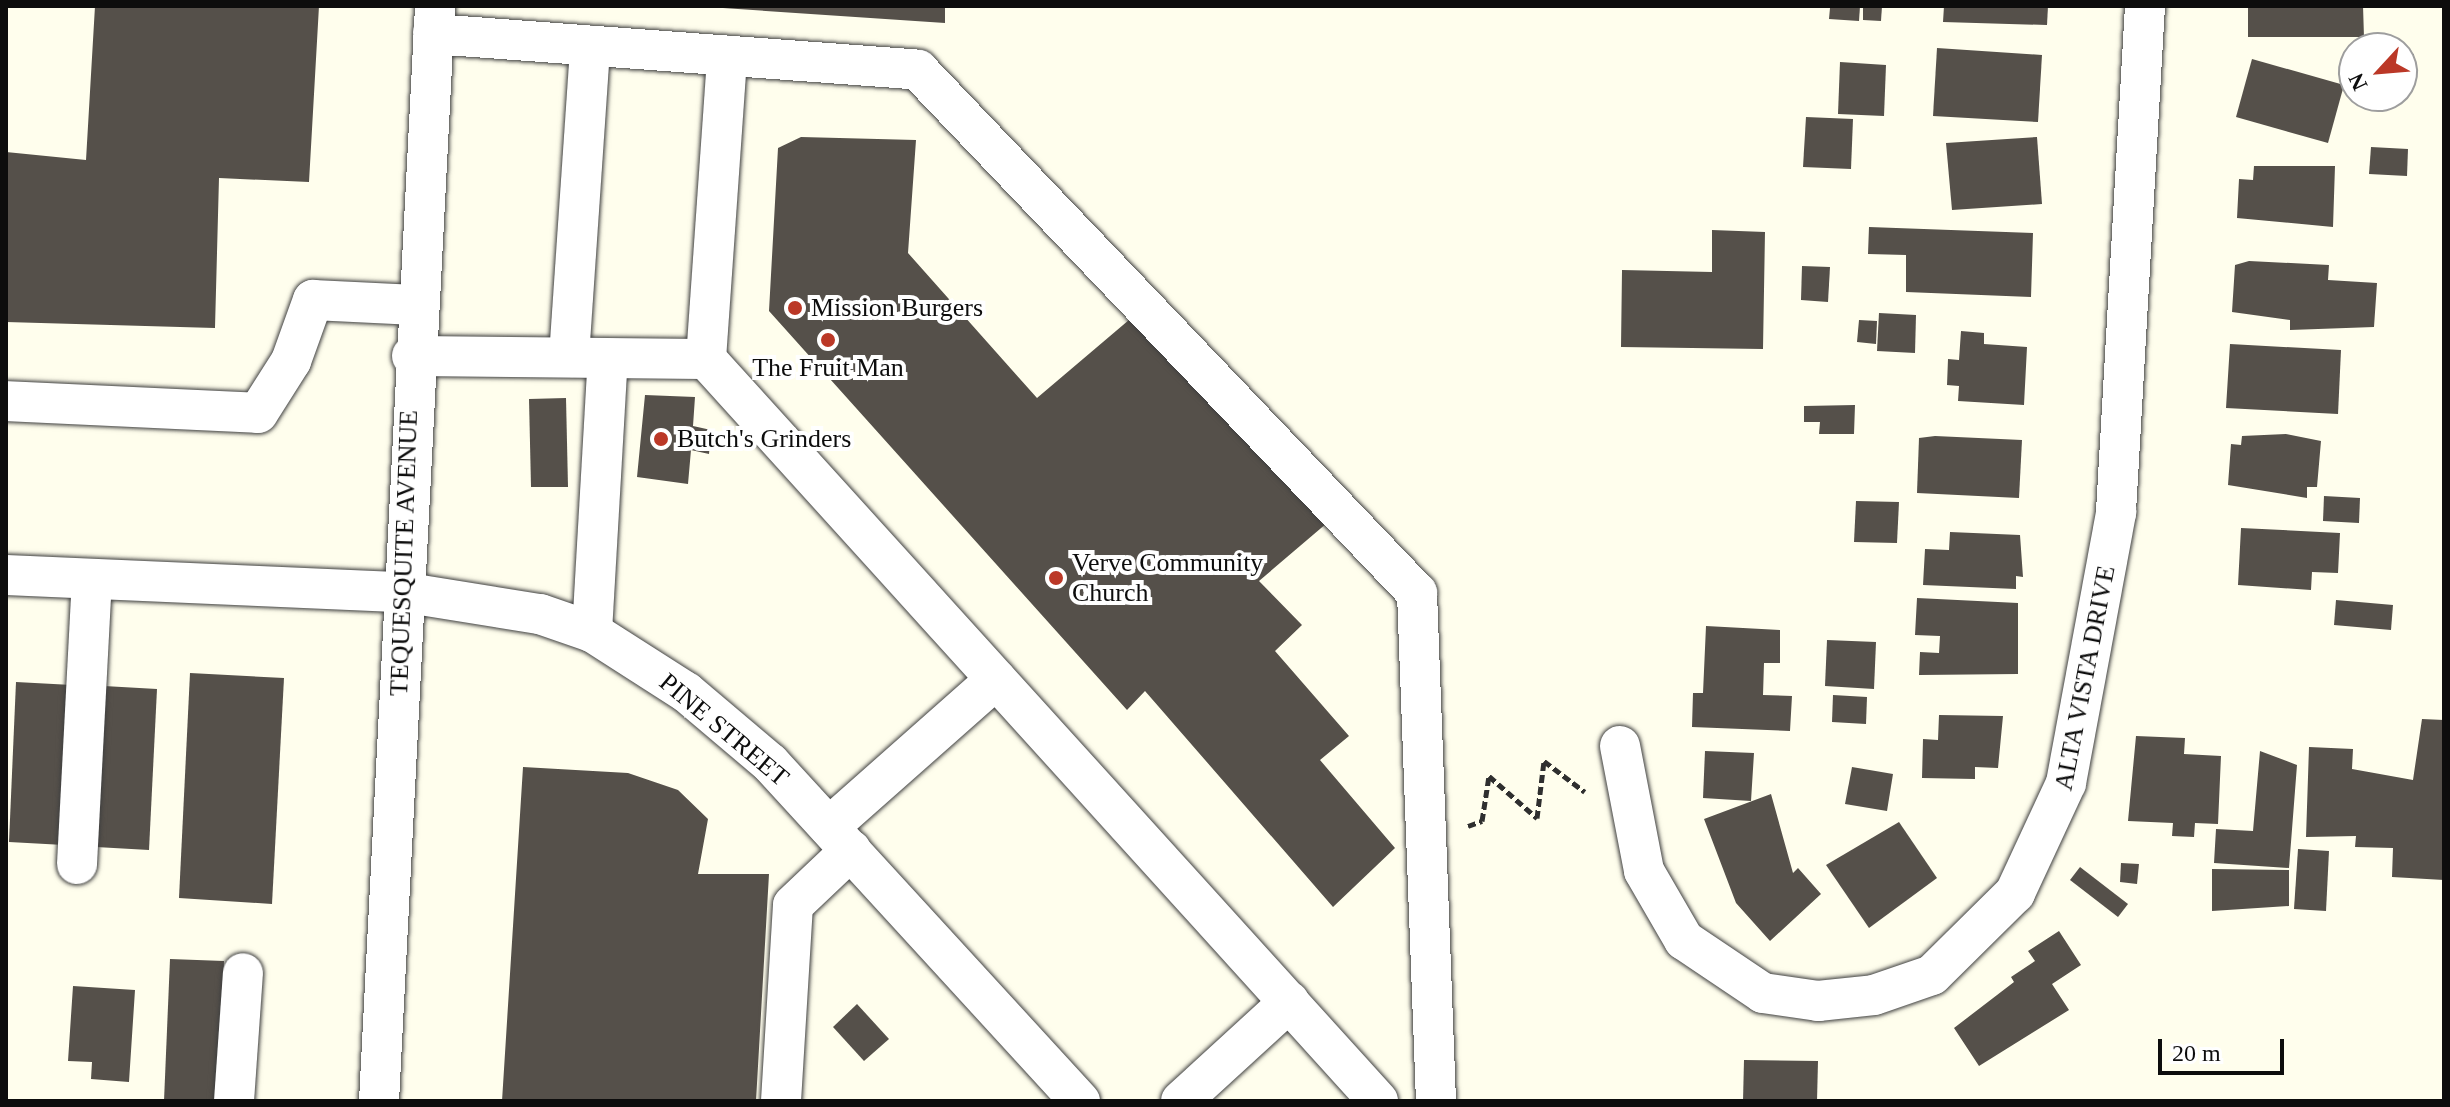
<!DOCTYPE html>
<html>
<head>
<meta charset="utf-8">
<style>
  body { margin:0 }
  #map { position:relative; width:2450px; height:1107px; overflow:hidden; background:#fffeed; font-family:Georgia,serif }
  div>[style] { position:absolute }
  .building>* { inset:0; background:#55504a }
  .path>* { height:5px; margin-top:-2.5px; transform-origin:0; background:repeating-linear-gradient(90deg,#2f2f2f 0 8px,transparent 0 12px) }
  .roads { filter:drop-shadow(0 0 2px #404040) drop-shadow(0 0 2px #404040) }
  .minor>* { height:40px; margin:-20px; padding:0 20px; transform-origin:20px; border-radius:20px; background:#fff }
  .dots>* { width:22px; height:22px; translate:-50% -50%; box-sizing:border-box; border:4px solid #fff; border-radius:50% }
  span { translate:-50% -50%; white-space:nowrap; text-align:center; line-height:1.15; -webkit-text-stroke:8px #fff; paint-order:stroke }
  .poi-label { font-size:26px; color:#0d0d0d }
  .left { translate:0 -50%; text-align:left }
  .street-label { font-size:26px; color:#0d0d0d }
  .frame { position:absolute; inset:0; border:8px solid #0d0d0d; pointer-events:none }
  .north { position:absolute; left:2338px; top:32px; width:80px; height:80px; box-sizing:border-box; background:#fff; border:2px solid #9e9e9e; border-radius:50%; rotate:244deg; font-size:22px; font-weight:700; line-height:32px; text-align:center; color:#0d0d0d }
  .north::after { content:''; display:block; margin:auto; width:28px; height:36px; background:#bb3827; clip-path:polygon(50% 0,100% 100%,50% 72%,0 100%) }
  .scale { position:absolute; left:2158px; top:1039px; width:126px; height:36px; box-sizing:border-box; border:4px solid #0d0d0d; border-top:0; padding-left:10px; font-size:24px; line-height:28px; white-space:nowrap; color:#0d0d0d; -webkit-text-stroke:6px #fff; paint-order:stroke }
</style>
</head>
<body>
<div id="map">
  <div class="building">
    <div style="clip-path:polygon(95px 6px,319px 6px,309px 182px,219px 178px,215px 328px,6px 322px,6px 152px,86px 160px)"></div>
    <div style="clip-path:polygon(723px 6px,945px 6px,945px 23px,723px 8px)"></div>
    <div style="clip-path:polygon(1860px 6px,1859px 21px,1829px 19px,1830px 8px)"></div>
    <div style="clip-path:polygon(1863px 6px,1882px 6px,1881px 21px,1863px 20px)"></div>
    <div style="clip-path:polygon(1944px 6px,2048px 6px,2047px 25px,1943px 22px)"></div>
    <div style="clip-path:polygon(2248px 6px,2363px 6px,2364px 37px,2248px 37px)"></div>
    <div style="clip-path:polygon(1937px 48px,2042px 55px,2038px 122px,1933px 116px)"></div>
    <div style="clip-path:polygon(2402px 53px,2414px 54px,2412px 81px,2402px 81px)"></div>
    <div style="clip-path:polygon(2252px 59px,2344px 85px,2328px 143px,2236px 117px)"></div>
    <div style="clip-path:polygon(1840px 62px,1886px 65px,1884px 116px,1838px 114px)"></div>
    <div style="clip-path:polygon(1806px 117px,1853px 119px,1851px 169px,1803px 167px)"></div>
    <div style="clip-path:polygon(801px 137px,916px 140px,908px 253px,1037px 398px,1136px 314px,1327px 523px,1259px 581px,1302px 625px,1275px 651px,1349px 736px,1320px 760px,1395px 848px,1333px 907px,1145px 691px,1127px 710px,769px 311px,778px 148px)"></div>
    <div style="clip-path:polygon(2037px 137px,2042px 204px,1952px 210px,1946px 143px)"></div>
    <div style="clip-path:polygon(2371px 147px,2408px 149px,2407px 176px,2369px 174px)"></div>
    <div style="clip-path:polygon(2254px 166px,2335px 166px,2333px 227px,2237px 218px,2239px 179px,2253px 180px)"></div>
    <div style="clip-path:polygon(1869px 227px,2033px 233px,2031px 297px,1906px 292px,1906px 255px,1868px 254px)"></div>
    <div style="clip-path:polygon(1712px 230px,1765px 232px,1763px 349px,1621px 347px,1622px 270px,1712px 272px)"></div>
    <div style="clip-path:polygon(2249px 261px,2329px 265px,2328px 280px,2377px 283px,2374px 327px,2290px 330px,2290px 320px,2232px 312px,2235px 265px)"></div>
    <div style="clip-path:polygon(1802px 266px,1830px 267px,1828px 302px,1801px 300px)"></div>
    <div style="clip-path:polygon(1879px 313px,1916px 315px,1915px 353px,1877px 351px)"></div>
    <div style="clip-path:polygon(1859px 320px,1877px 321px,1876px 344px,1857px 342px)"></div>
    <div style="clip-path:polygon(1961px 331px,1984px 333px,1984px 344px,2027px 347px,2024px 405px,1958px 401px,1959px 386px,1947px 385px,1948px 359px,1959px 360px)"></div>
    <div style="clip-path:polygon(2230px 344px,2341px 350px,2338px 414px,2226px 408px)"></div>
    <div style="clip-path:polygon(645px 395px,695px 397px,693px 426px,711px 430px,709px 454px,691px 450px,688px 484px,637px 477px)"></div>
    <div style="clip-path:polygon(566px 398px,568px 487px,531px 487px,529px 399px)"></div>
    <div style="clip-path:polygon(1855px 405px,1854px 434px,1819px 434px,1820px 422px,1804px 422px,1804px 406px)"></div>
    <div style="clip-path:polygon(2286px 434px,2321px 441px,2317px 487px,2307px 487px,2307px 498px,2228px 485px,2231px 444px,2241px 445px,2242px 436px)"></div>
    <div style="clip-path:polygon(1935px 436px,2022px 440px,2019px 498px,1917px 493px,1919px 438px)"></div>
    <div style="clip-path:polygon(2324px 496px,2360px 498px,2359px 523px,2323px 521px)"></div>
    <div style="clip-path:polygon(1856px 501px,1899px 502px,1897px 543px,1854px 542px)"></div>
    <div style="clip-path:polygon(2241px 528px,2340px 533px,2338px 573px,2312px 572px,2311px 590px,2238px 585px)"></div>
    <div style="clip-path:polygon(1950px 532px,2020px 535px,2023px 577px,2016px 576px,2016px 589px,1923px 585px,1925px 549px,1949px 550px)"></div>
    <div style="clip-path:polygon(1917px 598px,2018px 603px,2018px 674px,1919px 675px,1920px 652px,1939px 653px,1940px 636px,1915px 635px)"></div>
    <div style="clip-path:polygon(2336px 600px,2393px 605px,2391px 630px,2334px 625px)"></div>
    <div style="clip-path:polygon(1706px 626px,1780px 630px,1780px 663px,1764px 663px,1763px 695px,1792px 696px,1790px 731px,1692px 727px,1693px 693px,1703px 693px)"></div>
    <div style="clip-path:polygon(1827px 640px,1876px 642px,1874px 689px,1825px 686px)"></div>
    <div style="clip-path:polygon(190px 673px,284px 678px,272px 904px,179px 898px)"></div>
    <div style="clip-path:polygon(16px 682px,72px 685px,64px 845px,9px 842px)"></div>
    <div style="clip-path:polygon(104px 686px,157px 689px,149px 850px,96px 847px)"></div>
    <div style="clip-path:polygon(1833px 695px,1867px 697px,1866px 724px,1832px 722px)"></div>
    <div style="clip-path:polygon(1939px 715px,2003px 716px,1998px 768px,1975px 767px,1975px 779px,1922px 778px,1923px 739px,1938px 740px)"></div>
    <div style="clip-path:polygon(2422px 719px,2444px 720px,2444px 880px,2392px 877px,2393px 848px,2355px 847px,2356px 836px,2306px 837px,2309px 747px,2353px 749px,2352px 769px,2413px 780px)"></div>
    <div style="clip-path:polygon(2136px 736px,2185px 738px,2184px 754px,2221px 756px,2218px 824px,2195px 823px,2194px 837px,2172px 836px,2173px 823px,2128px 821px)"></div>
    <div style="clip-path:polygon(1705px 751px,1754px 753px,1751px 801px,1703px 798px)"></div>
    <div style="clip-path:polygon(2260px 751px,2297px 765px,2289px 868px,2214px 863px,2216px 829px,2253px 831px)"></div>
    <div style="clip-path:polygon(523px 767px,628px 773px,678px 790px,708px 819px,698px 874px,769px 874px,756px 1101px,502px 1101px)"></div>
    <div style="clip-path:polygon(1852px 767px,1893px 774px,1887px 811px,1845px 804px)"></div>
    <div style="clip-path:polygon(1771px 794px,1793px 873px,1798px 868px,1821px 894px,1770px 941px,1736px 903px,1704px 819px)"></div>
    <div style="clip-path:polygon(1899px 822px,1937px 878px,1869px 928px,1826px 865px)"></div>
    <div style="clip-path:polygon(2298px 849px,2329px 851px,2326px 911px,2294px 909px)"></div>
    <div style="clip-path:polygon(2121px 863px,2139px 864px,2137px 884px,2120px 882px)"></div>
    <div style="clip-path:polygon(2080px 867px,2128px 904px,2118px 917px,2070px 880px)"></div>
    <div style="clip-path:polygon(2212px 869px,2289px 870px,2289px 906px,2212px 911px)"></div>
    <div style="clip-path:polygon(2059px 931px,2081px 965px,2052px 984px,2069px 1010px,1979px 1066px,1954px 1028px,2014px 982px,2011px 977px,2035px 961px,2028px 951px)"></div>
    <div style="clip-path:polygon(170px 959px,224px 961px,219px 1101px,164px 1101px)"></div>
    <div style="clip-path:polygon(73px 986px,135px 990px,129px 1082px,91px 1079px,92px 1062px,68px 1061px)"></div>
    <div style="clip-path:polygon(857px 1004px,889px 1039px,864px 1061px,833px 1027px)"></div>
    <div style="clip-path:polygon(1744px 1060px,1818px 1061px,1817px 1101px,1743px 1101px)"></div>
  </div>
  <div class="path">
    <div style="left:1468px;top:826px;width:15px;rotate:-20deg"></div>
    <div style="left:1482px;top:821px;width:46px;rotate:-81.2deg"></div>
    <div style="left:1489px;top:776px;width:64px;rotate:41.2deg"></div>
    <div style="left:1537px;top:818px;width:57px;rotate:-83deg"></div>
    <div style="left:1544px;top:761px;width:51px;rotate:37.1deg"></div>
  </div>
  <div class="roads">
    <div class="minor">
      <div style="left:433px;top:34px;width:486px;rotate:4.2deg"></div>
      <div style="left:918px;top:70px;width:723px;rotate:46.35deg"></div>
      <div style="left:1417px;top:593px;width:508px;rotate:87.86deg"></div>
      <div style="left:412px;top:356px;width:294px;rotate:0.6deg"></div>
      <div style="left:706px;top:359px;width:1001px;rotate:47.83deg"></div>
      <div style="left:569px;top:357px;width:312px;rotate:-86.1deg"></div>
      <div style="left:706px;top:359px;width:304px;rotate:-86deg"></div>
      <div style="left:6px;top:401px;width:252px;rotate:2.7deg"></div>
      <div style="left:258px;top:413px;width:62px;rotate:-57.6deg"></div>
      <div style="left:291px;top:361px;width:65px;rotate:-70.2deg"></div>
      <div style="left:313px;top:300px;width:103px;rotate:2.8deg"></div>
      <div style="left:6px;top:575px;width:396px;rotate:2.5deg"></div>
      <div style="left:402px;top:592px;width:140px;rotate:9.1deg"></div>
      <div style="left:540px;top:614px;width:55px;rotate:19.1deg"></div>
      <div style="left:592px;top:632px;width:112px;rotate:32.6deg"></div>
      <div style="left:686px;top:692px;width:110px;rotate:40.2deg"></div>
      <div style="left:770px;top:763px;width:459px;rotate:47.5deg"></div>
      <div style="left:592px;top:632px;width:274px;rotate:-86.7deg"></div>
      <div style="left:1620px;top:746px;width:127px;rotate:79.1deg"></div>
      <div style="left:1644px;top:871px;width:80px;rotate:59.9deg"></div>
      <div style="left:1684px;top:940px;width:95px;rotate:33.9deg"></div>
      <div style="left:1763px;top:993px;width:56px;rotate:8.3deg"></div>
      <div style="left:1818px;top:1001px;width:56px;rotate:-6.1deg"></div>
      <div style="left:1874px;top:995px;width:61px;rotate:-19deg"></div>
      <div style="left:1932px;top:975px;width:117px;rotate:-44.7deg"></div>
      <div style="left:2015px;top:893px;width:121px;rotate:-65.1deg"></div>
      <div style="left:2066px;top:783px;width:276px;rotate:-79.5deg"></div>
      <div style="left:2116px;top:512px;width:507px;rotate:-86.72deg"></div>
      <div style="left:829px;top:827px;width:223px;rotate:-41.5deg"></div>
      <div style="left:77px;top:864px;width:285px;rotate:-87deg"></div>
      <div style="left:234px;top:1101px;width:128px;rotate:-86deg"></div>
      <div style="left:379px;top:1101px;width:1096px;rotate:-87.07deg"></div>
      <div style="left:781px;top:1101px;width:196px;rotate:-86.5deg"></div>
      <div style="left:793px;top:905px;width:80px;rotate:-43.5deg"></div>
      <div style="left:1181px;top:1101px;width:147px;rotate:-42.5deg"></div>
    </div>
  </div>
  <div class="dots">
    <div style="left:795px;top:308px;background:#bb3827"></div>
    <div style="left:828px;top:340px;background:#bb3827"></div>
    <div style="left:661px;top:439px;background:#bb3827"></div>
    <div style="left:1056px;top:578px;background:#bb3827"></div>
  </div>
  <div class="poi-label">
    <span class="left" style="left:811px;top:308px">Mission Burgers</span>
    <span style="left:828px;top:368px">The Fruit Man</span>
    <span class="left" style="left:677px;top:439px">Butch's Grinders</span>
    <span class="left" style="left:1072px;top:578px">Verve Community<br>Church</span>
  </div>
  <div class="street-label">
    <span style="left:404px;top:553px;rotate:-88deg">TEQUESQUITE AVENUE</span>
    <span style="left:2085px;top:678px;rotate:-79deg">ALTA VISTA DRIVE</span>
    <span style="left:724px;top:730px;rotate:40deg">PINE STREET</span>
  </div>
  <div class="frame"></div>
  <div class="north">N</div>
  <div class="scale">20 m</div>
</div>
</body>
</html>
